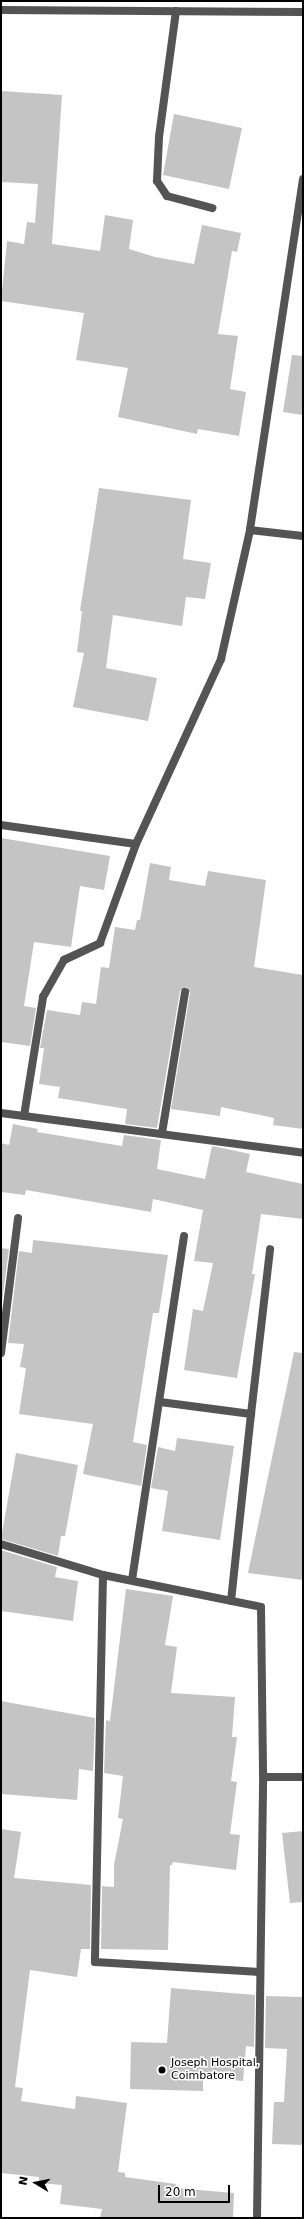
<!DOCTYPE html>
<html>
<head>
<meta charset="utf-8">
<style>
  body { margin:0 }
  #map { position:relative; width:304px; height:2219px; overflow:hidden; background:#fff; font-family:"DejaVu Sans",sans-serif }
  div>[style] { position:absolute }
  .building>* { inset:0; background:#c4c4c4 }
  .service>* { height:8px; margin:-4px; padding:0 4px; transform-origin:4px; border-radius:4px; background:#545454 }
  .minor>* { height:8px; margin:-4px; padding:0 4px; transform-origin:4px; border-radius:4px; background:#545454 }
  .tertiary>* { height:8px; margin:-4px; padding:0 4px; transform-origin:4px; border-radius:4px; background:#545454 }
  .dots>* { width:11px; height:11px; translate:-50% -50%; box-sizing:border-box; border:2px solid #fff; border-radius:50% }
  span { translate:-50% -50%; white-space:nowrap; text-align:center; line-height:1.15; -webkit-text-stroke:3px #fff; paint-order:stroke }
  .poi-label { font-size:11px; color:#000 }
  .left { translate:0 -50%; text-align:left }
  .frame { position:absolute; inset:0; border:2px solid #000; pointer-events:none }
  .north { position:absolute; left:16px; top:2163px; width:40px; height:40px; -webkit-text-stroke:3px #fff; paint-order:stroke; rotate:280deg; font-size:11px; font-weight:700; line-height:16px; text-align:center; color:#000 }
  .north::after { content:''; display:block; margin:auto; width:14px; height:18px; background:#000; clip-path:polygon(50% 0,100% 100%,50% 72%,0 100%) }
  .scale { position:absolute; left:158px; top:2185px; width:72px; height:18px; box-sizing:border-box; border:2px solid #000; border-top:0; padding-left:5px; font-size:12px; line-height:14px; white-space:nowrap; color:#000; -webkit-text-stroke:3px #fff; paint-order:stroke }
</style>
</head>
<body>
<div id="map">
  <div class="building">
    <div style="clip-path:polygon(1px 91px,62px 95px,52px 244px,100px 251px,105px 215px,133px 220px,129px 249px,155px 257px,194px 264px,202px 225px,241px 233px,237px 252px,232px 251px,218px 334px,238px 336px,230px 389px,246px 392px,239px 436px,198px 429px,197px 434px,118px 417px,128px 368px,76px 360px,84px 313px,1px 301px,7px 241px,24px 244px,27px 222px,35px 223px,38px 184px,1px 182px)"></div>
    <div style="clip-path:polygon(174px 114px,242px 128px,229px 189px,163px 175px)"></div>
    <div style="clip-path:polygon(292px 355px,303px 356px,303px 415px,283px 412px)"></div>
    <div style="clip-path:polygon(99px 488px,191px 500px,183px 559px,211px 563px,205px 599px,186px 597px,182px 626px,113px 615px,106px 668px,157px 678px,148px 721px,73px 707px,84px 653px,77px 652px,82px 611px,80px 611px)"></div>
    <div style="clip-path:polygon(1px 838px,110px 856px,104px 890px,80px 886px,71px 947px,34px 942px,24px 1006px,36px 1008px,30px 1046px,1px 1042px)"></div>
    <div style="clip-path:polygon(150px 863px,171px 867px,169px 880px,205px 886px,208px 871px,266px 880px,254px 967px,303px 975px,303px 1129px,273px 1125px,274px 1118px,221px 1107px,220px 1116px,171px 1109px,190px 993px,186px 987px,180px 991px,157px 1128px,125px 1124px,127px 1109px,58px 1098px,60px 1087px,39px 1084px,44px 1048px,40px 1048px,47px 1010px,80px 1015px,82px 1002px,96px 1004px,101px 967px,109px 968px,115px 927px,135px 930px,137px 920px,140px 920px)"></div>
    <div style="clip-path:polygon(13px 1124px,38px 1129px,37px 1132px,122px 1146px,124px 1135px,161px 1140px,157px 1169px,205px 1179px,212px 1146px,222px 1148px,250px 1154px,246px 1172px,303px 1184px,303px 1219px,261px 1214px,252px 1274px,255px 1274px,237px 1378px,184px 1370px,193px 1309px,203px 1311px,213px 1263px,194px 1261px,203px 1210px,153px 1199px,151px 1212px,26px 1190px,25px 1195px,1px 1192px,1px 1143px,9px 1145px)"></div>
    <div style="clip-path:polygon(33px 1240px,168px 1255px,159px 1313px,153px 1313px,133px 1442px,147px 1445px,141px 1486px,83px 1474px,93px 1424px,19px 1414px,26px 1368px,20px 1367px,24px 1344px,8px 1343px,19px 1251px,32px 1253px)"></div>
    <div style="clip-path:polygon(1px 1248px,9px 1249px,1px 1309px)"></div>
    <div style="clip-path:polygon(294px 1352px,303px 1353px,303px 1580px,248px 1573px)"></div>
    <div style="clip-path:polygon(177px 1438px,234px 1446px,220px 1540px,162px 1531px,168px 1491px,151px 1488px,158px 1447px,175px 1451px)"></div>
    <div style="clip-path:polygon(16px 1453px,78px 1465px,65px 1536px,61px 1536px,58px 1556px,1px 1539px)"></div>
    <div style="clip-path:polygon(1px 1550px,57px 1567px,55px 1577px,78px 1581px,73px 1621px,1px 1611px)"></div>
    <div style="clip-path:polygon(126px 1589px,173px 1596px,165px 1645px,177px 1647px,171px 1693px,235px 1697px,232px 1737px,237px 1737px,231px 1781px,237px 1782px,230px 1834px,240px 1835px,236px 1870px,173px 1862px,172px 1865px,170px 1865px,168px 1950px,101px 1949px,102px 1886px,114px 1887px,114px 1865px,123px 1819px,118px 1818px,123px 1776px,104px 1773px,106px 1720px,110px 1721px)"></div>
    <div style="clip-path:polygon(1px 1701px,95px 1718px,93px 1771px,79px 1769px,77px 1800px,1px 1794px)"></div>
    <div style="clip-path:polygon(1px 1829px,21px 1832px,14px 1878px,91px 1885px,90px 1949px,81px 1949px,77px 1977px,30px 1970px,15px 2087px,23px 2088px,21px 2101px,75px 2109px,76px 2096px,127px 2103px,118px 2172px,125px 2173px,125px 2177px,176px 2184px,175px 2188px,234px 2193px,233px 2218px,100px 2218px,102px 2209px,60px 2204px,62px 2185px,39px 2183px,39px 2177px,1px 2173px)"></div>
    <div style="clip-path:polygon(303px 1831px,303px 1902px,290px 1903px,282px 1833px)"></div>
    <div style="clip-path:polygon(171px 1988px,255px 1995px,254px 2047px,246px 2046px,243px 2081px,203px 2077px,203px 2091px,130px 2089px,131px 2042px,167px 2043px)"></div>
    <div style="clip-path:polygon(266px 1996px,303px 1997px,303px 2145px,272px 2144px,274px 2102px,284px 2102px,287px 2049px,265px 2048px)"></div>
  </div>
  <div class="service">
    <div style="left:176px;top:11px;width:127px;rotate:97.7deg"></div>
    <div style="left:159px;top:137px;width:44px;rotate:92.6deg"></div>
    <div style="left:157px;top:181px;width:18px;rotate:56deg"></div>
    <div style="left:167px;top:196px;width:47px;rotate:14.9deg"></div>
  </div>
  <div class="minor">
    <div style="left:303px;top:179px;width:355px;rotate:98.6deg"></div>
    <div style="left:250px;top:530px;width:53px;rotate:6.5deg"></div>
    <div style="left:1px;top:825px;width:136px;rotate:8deg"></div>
    <div style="left:1px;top:1113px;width:305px;rotate:7.5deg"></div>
    <div style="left:24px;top:1116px;width:121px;rotate:-80.9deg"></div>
    <div style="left:43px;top:997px;width:43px;rotate:-60.4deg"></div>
    <div style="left:64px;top:960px;width:40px;rotate:-25deg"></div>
    <div style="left:100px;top:943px;width:105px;rotate:-70deg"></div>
    <div style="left:136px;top:844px;width:204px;rotate:-65.3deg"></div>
    <div style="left:221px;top:659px;width:132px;rotate:-77.3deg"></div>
    <div style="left:162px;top:1133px;width:143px;rotate:-80.7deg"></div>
    <div style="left:1px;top:1353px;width:136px;rotate:-82.8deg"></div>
    <div style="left:160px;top:1402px;width:92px;rotate:7.5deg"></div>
    <div style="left:251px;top:1414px;width:166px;rotate:-83.4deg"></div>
    <div style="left:1px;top:1544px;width:107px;rotate:16.9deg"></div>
    <div style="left:103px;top:1575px;width:161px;rotate:11.4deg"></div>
    <div style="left:261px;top:1607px;width:170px;rotate:89.3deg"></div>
    <div style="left:263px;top:1777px;width:40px"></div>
    <div style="left:103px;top:1575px;width:387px;rotate:91.2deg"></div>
    <div style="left:95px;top:1962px;width:165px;rotate:3.5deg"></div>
    <div style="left:132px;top:1580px;width:348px;rotate:-81.4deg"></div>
    <div style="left:231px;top:1601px;width:188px;rotate:-83.9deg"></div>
    <div style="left:257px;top:2218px;width:441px;rotate:-89.2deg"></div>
  </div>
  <div class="tertiary">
    <div style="left:1px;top:10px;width:302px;rotate:0.4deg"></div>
  </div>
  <div class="dots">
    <div style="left:162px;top:2070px;background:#000"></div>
  </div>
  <div class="poi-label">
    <span class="left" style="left:171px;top:2070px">Joseph Hospital,<br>Coimbatore</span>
  </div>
  <div class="frame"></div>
  <div class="north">N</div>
  <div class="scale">20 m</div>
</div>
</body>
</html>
